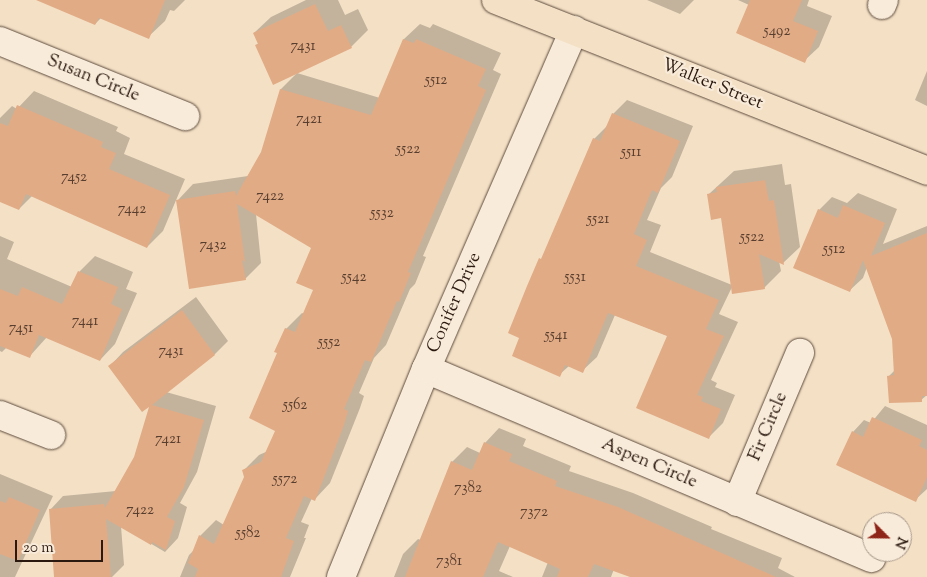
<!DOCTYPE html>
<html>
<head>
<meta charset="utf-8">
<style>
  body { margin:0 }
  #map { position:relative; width:927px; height:577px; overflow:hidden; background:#f4e0c5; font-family:"Sorts Mill Goudy",serif }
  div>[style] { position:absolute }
  .shadow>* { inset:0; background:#0003 }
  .building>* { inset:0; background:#e1ab86 }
  .roads { filter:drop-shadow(0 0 1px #5d4b3d) drop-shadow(0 0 1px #5d4b3d) }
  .minor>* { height:28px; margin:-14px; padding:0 14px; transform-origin:14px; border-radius:14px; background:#f8ebd9 }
  .major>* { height:28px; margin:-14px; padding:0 14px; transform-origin:14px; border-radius:14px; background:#f4e0c5 }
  span { translate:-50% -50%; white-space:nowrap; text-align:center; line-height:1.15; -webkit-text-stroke:4.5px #f8ebd9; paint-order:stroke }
  .number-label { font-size:15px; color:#583e2e }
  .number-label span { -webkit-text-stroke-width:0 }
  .street-label { font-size:18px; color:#2b1910 }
  .north { position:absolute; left:862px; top:512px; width:50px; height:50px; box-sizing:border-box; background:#f8ebd9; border:1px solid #a69789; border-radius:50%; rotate:113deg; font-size:14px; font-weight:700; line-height:20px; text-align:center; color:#2b1910 }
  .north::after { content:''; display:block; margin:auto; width:18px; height:22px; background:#8f2418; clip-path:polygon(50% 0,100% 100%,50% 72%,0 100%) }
  .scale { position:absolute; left:15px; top:540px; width:88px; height:22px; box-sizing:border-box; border:2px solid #2b1910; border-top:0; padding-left:6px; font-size:15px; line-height:18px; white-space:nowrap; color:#2b1910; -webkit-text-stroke:4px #f8ebd9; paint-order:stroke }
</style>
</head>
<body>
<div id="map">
  <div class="shadow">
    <div style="clip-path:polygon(72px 0,185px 0,174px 11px,170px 10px,165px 21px,148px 37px,102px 17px,95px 24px)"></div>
    <div style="clip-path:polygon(306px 0,338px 0,345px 15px,358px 9px,368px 30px,351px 47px,256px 45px,259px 43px,254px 33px,271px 17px)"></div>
    <div style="clip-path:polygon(647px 0,694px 0,680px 14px)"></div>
    <div style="clip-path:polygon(738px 0,809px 0,807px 6px,832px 16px,819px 47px,804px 61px,749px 5px)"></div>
    <div style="clip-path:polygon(420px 24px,430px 28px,433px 24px,501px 53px,493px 70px,501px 74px,423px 256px,426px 257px,415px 284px,410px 289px,386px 345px,374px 358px,359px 393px,364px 396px,360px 408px,330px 483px,315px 499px,312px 498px,301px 522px,309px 525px,304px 538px,306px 538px,290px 577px,180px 577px,189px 555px,195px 549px,200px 536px,216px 520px,224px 525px,246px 477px,243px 471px,259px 455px,268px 451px,277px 431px,278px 353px,286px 329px,302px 313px,305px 314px,315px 290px,312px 248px,256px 214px,261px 263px,245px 279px,178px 200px,193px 184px,248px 176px,262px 152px,281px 89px,297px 73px,380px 98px,404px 39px)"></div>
    <div style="clip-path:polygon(927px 71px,927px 106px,915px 100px)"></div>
    <div style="clip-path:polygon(34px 91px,118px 127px,116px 131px,130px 138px,124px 154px,185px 179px,163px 231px,147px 247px,33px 195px,19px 209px,0 201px,0 118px,12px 106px,17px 109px)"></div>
    <div style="clip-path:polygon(627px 100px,693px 126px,672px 177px,661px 188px,647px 220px,661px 225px,650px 252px,732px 285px,722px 217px,709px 194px,734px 171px,782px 164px,785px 185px,791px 184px,800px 247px,783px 263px,779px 261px,781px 271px,764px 288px,732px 287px,719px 314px,738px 322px,711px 380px,717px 383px,715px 387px,735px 395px,723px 423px,708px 438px,668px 336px,615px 315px,597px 357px,582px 371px,569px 366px,559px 375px,594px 139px,608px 125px,613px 114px)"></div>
    <div style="clip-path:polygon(858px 193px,897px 209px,883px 244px,927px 226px,927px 395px,921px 400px,889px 376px,895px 370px,893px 339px,867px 267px,863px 278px,849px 291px,819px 210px,832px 197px,847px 203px)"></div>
    <div style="clip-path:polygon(0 236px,14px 242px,7px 259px,72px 287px,80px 271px,95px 256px,133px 272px,126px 289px,137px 293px,115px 344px,100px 360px,47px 337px,29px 357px,7px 347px,2px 352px,0 351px)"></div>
    <div style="clip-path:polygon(196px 297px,228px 341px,215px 354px,166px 392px,216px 406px,197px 472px,180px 503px,187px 507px,178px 538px,165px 552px,121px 526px,124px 565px,112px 577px,55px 577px,50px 510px,63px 496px,116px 491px,135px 458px,151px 404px,110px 366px,123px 352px)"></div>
    <div style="clip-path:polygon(885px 406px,927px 425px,927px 489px,915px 500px,853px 432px,864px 420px,871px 423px)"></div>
    <div style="clip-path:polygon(499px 428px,526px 439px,523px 446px,571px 466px,569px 471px,633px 493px,712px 527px,711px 529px,782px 558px,778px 568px,795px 577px,632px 577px,614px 569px,611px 577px,542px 577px,548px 562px,510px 546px,499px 571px,513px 577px,394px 577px,403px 554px,418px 539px,421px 540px,452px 462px,467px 447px,480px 453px,485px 443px)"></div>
    <div style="clip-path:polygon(0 474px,53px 496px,15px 577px,0 577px)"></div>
  </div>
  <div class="building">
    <div style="clip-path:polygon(36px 0,165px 0,149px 39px,99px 18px,95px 25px)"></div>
    <div style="clip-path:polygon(750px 0,802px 0,793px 21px,818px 31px,805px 63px,736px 33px)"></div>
    <div style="clip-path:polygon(315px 4px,328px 31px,341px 25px,352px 48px,273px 85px,255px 45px,258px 44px,253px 33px)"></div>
    <div style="clip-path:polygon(403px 39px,414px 43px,416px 39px,486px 69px,478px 86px,486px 90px,408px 272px,411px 273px,399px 302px,397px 301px,371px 362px,365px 360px,344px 409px,348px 411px,344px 425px,315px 501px,304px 496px,286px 538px,294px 541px,281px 577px,195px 577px,198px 569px,188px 563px,199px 535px,214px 544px,244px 477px,242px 470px,261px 462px,275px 431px,249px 418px,277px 353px,274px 352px,285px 328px,295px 332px,313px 290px,296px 283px,311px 248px,237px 204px,245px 262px,242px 260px,246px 280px,189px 289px,176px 200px,235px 191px,236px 196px,261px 152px,280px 89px,371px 115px)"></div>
    <div style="clip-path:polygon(17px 105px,103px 142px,101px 147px,116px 153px,109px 169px,170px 195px,147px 248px,26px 194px,19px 210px,0 202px,0 123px,8px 126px)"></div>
    <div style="clip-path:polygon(612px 113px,680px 141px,658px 193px,652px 190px,634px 234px,647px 240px,636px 266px,719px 300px,706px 329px,724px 336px,697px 395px,703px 397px,701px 401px,721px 409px,709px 439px,636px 408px,667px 336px,608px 313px,583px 373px,565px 365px,560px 377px,512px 356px,519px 338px,508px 333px,527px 286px,539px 258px,541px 259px,593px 138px,600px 141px)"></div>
    <div style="clip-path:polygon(765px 180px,769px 201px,774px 200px,784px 265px,759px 254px,765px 289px,732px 294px,721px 218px,711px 220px,707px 194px,717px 192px,716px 187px)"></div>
    <div style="clip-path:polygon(843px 205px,885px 223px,871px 256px,927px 233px,927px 396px,922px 396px,922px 402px,889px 403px,887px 376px,894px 375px,892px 339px,863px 260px,850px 292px,793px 268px,818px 209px,838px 218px)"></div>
    <div style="clip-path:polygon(78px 271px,118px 287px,111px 304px,122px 309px,100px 361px,39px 335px,30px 358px,0 346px,0 289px,18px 296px,22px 287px,62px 304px)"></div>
    <div style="clip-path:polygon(182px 310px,215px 355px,152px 405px,204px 420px,184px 487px,167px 517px,175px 521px,166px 550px,152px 542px,151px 545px,106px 519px,111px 577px,54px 577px,49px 509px,104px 504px,105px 508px,134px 457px,149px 407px,142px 412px,108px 366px)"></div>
    <div style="clip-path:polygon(872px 417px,922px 440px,919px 446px,927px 450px,927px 477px,916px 502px,836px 465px,852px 431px,863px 437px)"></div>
    <div style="clip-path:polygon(484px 442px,512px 454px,509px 461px,557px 481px,555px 486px,618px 507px,776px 577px,630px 577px,594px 564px,588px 577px,557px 577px,560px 569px,498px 542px,483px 577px,405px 577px,451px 461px,472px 470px)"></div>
    <div style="clip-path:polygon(9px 497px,40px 510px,18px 561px,0 554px,0 501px,6px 503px)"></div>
  </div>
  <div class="roads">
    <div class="minor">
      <div style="left:882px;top:5px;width:5px;rotate:-68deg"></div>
      <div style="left:0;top:41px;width:200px;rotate:22.1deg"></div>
      <div style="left:426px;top:369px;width:484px;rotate:23deg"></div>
      <div style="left:0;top:415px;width:55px;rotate:21.4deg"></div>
      <div style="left:737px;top:502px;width:162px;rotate:-67.1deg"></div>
      <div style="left:341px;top:577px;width:225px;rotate:-67.8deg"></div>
      <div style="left:426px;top:369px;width:370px;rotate:-66.4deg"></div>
    </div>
    <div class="major">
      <div style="left:496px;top:0;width:464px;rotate:21.6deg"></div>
    </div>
  </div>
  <div class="number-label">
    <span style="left:777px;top:32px">5492</span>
    <span style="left:303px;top:47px">7431</span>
    <span style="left:436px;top:81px">5512</span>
    <span style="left:309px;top:120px">7421</span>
    <span style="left:408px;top:150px">5522</span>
    <span style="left:631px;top:153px">5511</span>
    <span style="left:74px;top:178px">7452</span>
    <span style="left:270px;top:197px">7422</span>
    <span style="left:132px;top:210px">7442</span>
    <span style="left:382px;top:214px">5532</span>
    <span style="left:598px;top:220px">5521</span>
    <span style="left:752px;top:238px">5522</span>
    <span style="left:213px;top:246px">7432</span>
    <span style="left:834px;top:250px">5512</span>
    <span style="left:354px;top:278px">5542</span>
    <span style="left:575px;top:278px">5531</span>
    <span style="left:85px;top:322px">7441</span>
    <span style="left:21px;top:329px">7451</span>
    <span style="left:556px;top:336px">5541</span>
    <span style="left:329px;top:343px">5552</span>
    <span style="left:171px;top:352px">7431</span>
    <span style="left:295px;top:406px">5562</span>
    <span style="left:168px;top:440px">7421</span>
    <span style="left:285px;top:480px">5572</span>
    <span style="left:468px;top:489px">7382</span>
    <span style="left:140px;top:511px">7422</span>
    <span style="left:534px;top:513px">7372</span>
    <span style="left:248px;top:534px">5582</span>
    <span style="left:449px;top:562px">7381</span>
  </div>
  <div class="street-label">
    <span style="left:93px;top:79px;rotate:22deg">Susan Circle</span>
    <span style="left:712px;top:85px;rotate:22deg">Walker Street</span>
    <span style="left:455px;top:303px;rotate:-66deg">Conifer Drive</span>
    <span style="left:769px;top:427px;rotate:-67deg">Fir Circle</span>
    <span style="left:649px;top:464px;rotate:23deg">Aspen Circle</span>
  </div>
  <div class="north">N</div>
  <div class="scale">20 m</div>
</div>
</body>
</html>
